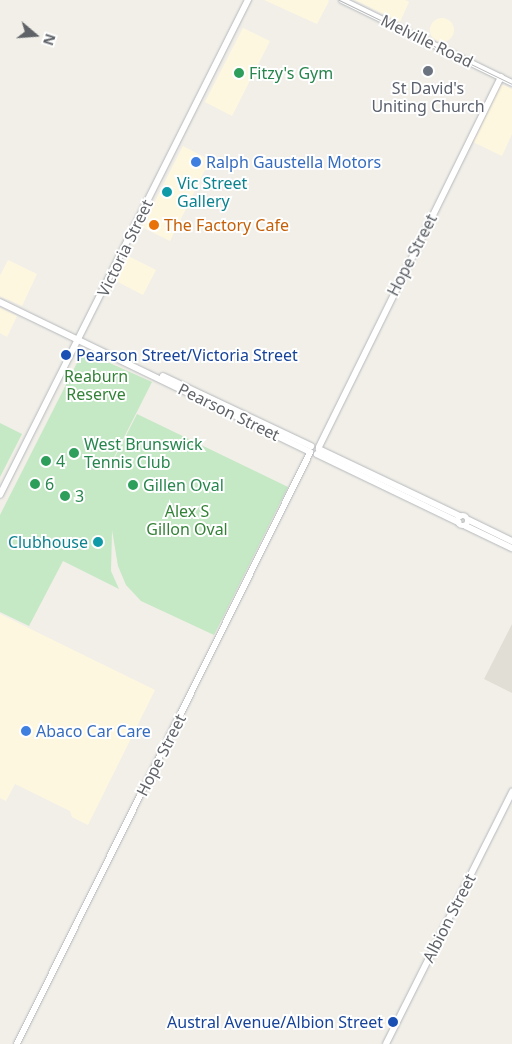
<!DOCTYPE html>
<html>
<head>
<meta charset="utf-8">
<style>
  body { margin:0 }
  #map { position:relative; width:512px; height:1044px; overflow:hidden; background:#f1efe8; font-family:"Noto Sans",sans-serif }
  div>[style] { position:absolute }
  .commercial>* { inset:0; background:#fef7e0 }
  .round { border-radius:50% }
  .education>* { inset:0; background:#e1ded6 }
  .green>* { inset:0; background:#c5e8c5 }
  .roads { filter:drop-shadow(0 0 1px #b5b8bc) drop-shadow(0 0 1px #b5b8bc) }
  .tertiary>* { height:5.5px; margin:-2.75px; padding:0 2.75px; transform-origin:2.75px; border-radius:2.75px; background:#fff }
  .tertiary>.ring { margin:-2.75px; padding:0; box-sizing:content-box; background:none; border:5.5px solid #fff; border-radius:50% }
  .secondary>* { height:6px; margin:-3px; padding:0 3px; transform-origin:3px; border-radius:3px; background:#fff }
  .tram>* { height:1px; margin:-0.5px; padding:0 0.5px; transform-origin:0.5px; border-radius:0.5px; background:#b6b7b8 }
  .dots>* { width:14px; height:14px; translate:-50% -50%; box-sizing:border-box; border:2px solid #fff; border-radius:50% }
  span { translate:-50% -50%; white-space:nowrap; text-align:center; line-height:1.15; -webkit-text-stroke:4px #fff; paint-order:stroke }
  .street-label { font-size:16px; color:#5f6368 }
  .leisure-label { font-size:16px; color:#27864d }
  .left { translate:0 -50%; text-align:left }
  .worship-label { font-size:16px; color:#5b616d }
  .shop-label { font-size:16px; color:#366cbe }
  .culture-label { font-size:16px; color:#0d838f }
  .right { translate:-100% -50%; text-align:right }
  .food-label { font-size:16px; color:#c56008 }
  .transit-label { font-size:16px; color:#164399 }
  .park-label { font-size:16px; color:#348238 }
  .north { position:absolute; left:10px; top:10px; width:50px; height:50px; -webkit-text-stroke:4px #fff; paint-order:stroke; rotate:108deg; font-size:14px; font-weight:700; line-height:20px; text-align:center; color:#5f6368 }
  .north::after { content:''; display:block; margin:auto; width:18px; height:22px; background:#5f6368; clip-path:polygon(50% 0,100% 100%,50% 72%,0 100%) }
</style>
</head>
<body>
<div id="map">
  <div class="commercial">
    <div style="clip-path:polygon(264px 0,328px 0,329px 1px,317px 24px)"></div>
    <div style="clip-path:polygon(355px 0,405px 0,409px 2px,400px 22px)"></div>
    <div class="round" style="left:430px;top:18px;width:24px;height:24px"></div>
    <div style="clip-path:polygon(243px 28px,270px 41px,232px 116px,205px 102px)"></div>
    <div style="clip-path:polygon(501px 84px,512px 89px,512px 134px,502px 156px,473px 142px)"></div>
    <div style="clip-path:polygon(183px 146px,210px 160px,170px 241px,142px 227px)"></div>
    <div style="clip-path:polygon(128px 256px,156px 270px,143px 295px,116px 281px)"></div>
    <div style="clip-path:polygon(8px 260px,37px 274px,22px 306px,0 296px,0 276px)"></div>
    <div style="clip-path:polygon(0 308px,17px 316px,7px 337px,0 333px)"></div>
    <div style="clip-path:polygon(0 614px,155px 690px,88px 825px,72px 817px,70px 811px,15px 784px,6px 801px,0 798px)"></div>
  </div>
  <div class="education">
    <div style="clip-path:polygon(512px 624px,512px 693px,484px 679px)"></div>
  </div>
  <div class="green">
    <div style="clip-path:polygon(83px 351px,152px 382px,108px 469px,114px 472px,109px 469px,137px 414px,288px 487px,214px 635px,141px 601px,126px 585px,118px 566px,112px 530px,111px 571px,119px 589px,63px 561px,29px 626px,0 612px,0 515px)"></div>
    <div style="clip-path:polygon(0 423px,22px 434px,0 477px)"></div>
  </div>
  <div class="roads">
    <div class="tertiary">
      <div style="left:0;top:302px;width:344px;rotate:25.8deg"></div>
      <div style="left:163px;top:376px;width:164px;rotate:25.3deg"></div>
      <div style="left:319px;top:447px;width:412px;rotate:-63.8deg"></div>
      <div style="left:319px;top:449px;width:156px;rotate:25.4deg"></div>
      <div style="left:317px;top:454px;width:157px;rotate:25.7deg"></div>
      <div style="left:0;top:495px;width:554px;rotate:-63.39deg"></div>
      <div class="ring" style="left:457.5px;top:515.5px;width:5.5px;height:5.5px"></div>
      <div style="left:469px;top:520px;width:48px;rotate:26deg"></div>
      <div style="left:466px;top:526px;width:51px;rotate:25.6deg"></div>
      <div style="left:17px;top:1044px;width:660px;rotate:-63.63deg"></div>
      <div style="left:386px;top:1044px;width:282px;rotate:-63.4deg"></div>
    </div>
    <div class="secondary">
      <div style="left:342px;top:0;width:189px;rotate:26deg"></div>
    </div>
  </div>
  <div class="tram">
    <div style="left:339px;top:0;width:192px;rotate:25.9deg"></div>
  </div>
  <div class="dots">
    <div style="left:428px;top:71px;background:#6b7280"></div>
    <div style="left:239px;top:73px;background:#2e9e5b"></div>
    <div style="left:196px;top:162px;background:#3f7fe0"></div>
    <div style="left:167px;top:192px;background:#0f9aa8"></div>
    <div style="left:154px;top:225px;background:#e8710a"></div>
    <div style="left:66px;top:355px;background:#1a4fb4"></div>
    <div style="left:74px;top:453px;background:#2e9e5b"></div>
    <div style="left:46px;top:461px;background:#2e9e5b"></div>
    <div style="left:35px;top:484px;background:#2e9e5b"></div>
    <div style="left:133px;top:485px;background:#2e9e5b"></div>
    <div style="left:65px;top:496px;background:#2e9e5b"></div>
    <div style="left:98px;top:542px;background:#0f9aa8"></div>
    <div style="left:26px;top:731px;background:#3f7fe0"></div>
    <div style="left:393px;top:1022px;background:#1a4fb4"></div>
  </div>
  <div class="street-label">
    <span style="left:427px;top:41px;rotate:26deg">Melville Road</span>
    <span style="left:125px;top:248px;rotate:-64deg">Victoria Street</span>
    <span style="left:412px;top:255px;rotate:-63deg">Hope Street</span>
    <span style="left:229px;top:412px;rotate:26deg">Pearson Street</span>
    <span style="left:161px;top:755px;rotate:-63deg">Hope Street</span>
    <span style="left:449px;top:918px;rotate:-63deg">Albion Street</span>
  </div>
  <div class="leisure-label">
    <span class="left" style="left:249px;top:73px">Fitzy's Gym</span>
    <span class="left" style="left:84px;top:453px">West Brunswick<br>Tennis Club</span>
    <span class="left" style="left:56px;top:461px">4</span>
    <span class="left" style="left:45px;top:484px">6</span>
    <span class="left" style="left:143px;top:485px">Gillen Oval</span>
    <span class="left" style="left:75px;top:496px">3</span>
  </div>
  <div class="worship-label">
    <span style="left:428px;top:97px">St David's<br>Uniting Church</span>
  </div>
  <div class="shop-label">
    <span class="left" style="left:206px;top:162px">Ralph Gaustella Motors</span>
    <span class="left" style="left:36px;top:731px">Abaco Car Care</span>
  </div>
  <div class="culture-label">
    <span class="left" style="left:177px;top:192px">Vic Street<br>Gallery</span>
    <span class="right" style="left:88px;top:542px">Clubhouse</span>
  </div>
  <div class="food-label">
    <span class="left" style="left:164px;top:225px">The Factory Cafe</span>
  </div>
  <div class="transit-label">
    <span class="left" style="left:76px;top:355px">Pearson Street/Victoria Street</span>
    <span class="right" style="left:383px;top:1022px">Austral Avenue/Albion Street</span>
  </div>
  <div class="park-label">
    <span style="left:96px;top:385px">Reaburn<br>Reserve</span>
    <span style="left:187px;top:520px">Alex S<br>Gillon Oval</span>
  </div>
  <div class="north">N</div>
</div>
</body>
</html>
